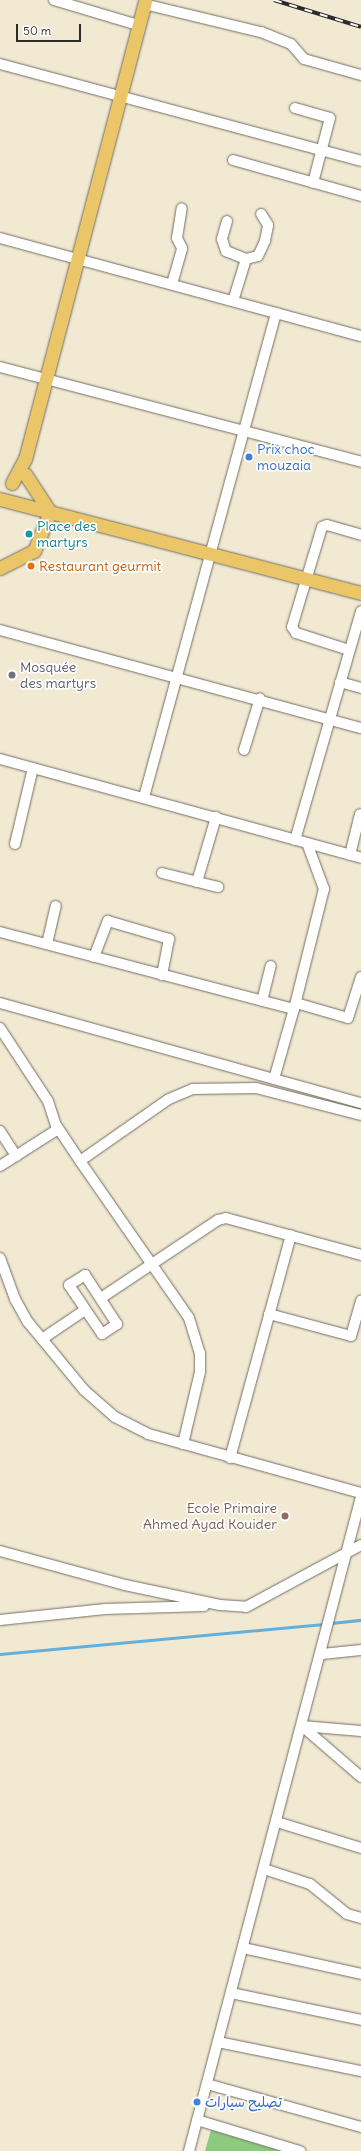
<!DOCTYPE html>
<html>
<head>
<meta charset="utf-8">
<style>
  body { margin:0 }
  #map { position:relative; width:361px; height:2151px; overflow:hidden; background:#f2e9d2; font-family:Delius,"Playpen Sans Arabic",sans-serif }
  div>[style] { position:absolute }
  .green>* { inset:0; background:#8dc97e }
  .stream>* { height:2.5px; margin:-1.25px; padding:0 1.25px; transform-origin:1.25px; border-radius:1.25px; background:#62b0dc }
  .roads { filter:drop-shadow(0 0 1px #716e65) drop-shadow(0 0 1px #716e65) }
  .minor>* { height:10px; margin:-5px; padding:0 5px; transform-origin:5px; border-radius:5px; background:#fff }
  .major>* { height:13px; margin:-6.5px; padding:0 6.5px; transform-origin:6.5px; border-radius:6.5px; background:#ebc669 }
  .rail>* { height:4px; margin-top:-2px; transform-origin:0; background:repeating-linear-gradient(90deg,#fff 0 8px,#2b2b2b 0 16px); box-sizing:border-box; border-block:1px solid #2b2b2b }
  .dots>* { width:11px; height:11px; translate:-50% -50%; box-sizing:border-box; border:2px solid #fff; border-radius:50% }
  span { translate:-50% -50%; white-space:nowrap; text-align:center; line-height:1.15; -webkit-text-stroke:3.5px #fff; paint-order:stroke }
  .shop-label { font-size:14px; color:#366cbe }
  .left { translate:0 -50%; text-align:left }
  .culture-label { font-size:14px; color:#0d838f }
  .food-label { font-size:14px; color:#c56008 }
  .worship-label { font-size:14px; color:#5b616d }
  .education-label { font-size:14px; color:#785e54 }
  .right { translate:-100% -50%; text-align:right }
  .scale { position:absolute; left:16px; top:24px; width:65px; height:18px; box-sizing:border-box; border:2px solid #2b2b2b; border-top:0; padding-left:5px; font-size:12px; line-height:14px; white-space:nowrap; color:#2b2b2b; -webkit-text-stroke:3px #fff; paint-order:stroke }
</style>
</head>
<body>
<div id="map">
  <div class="green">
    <div style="clip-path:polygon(211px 2130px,281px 2151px,205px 2151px)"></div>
  </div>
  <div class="stream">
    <div style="left:331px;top:1623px;width:30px;rotate:-6deg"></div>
    <div style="left:0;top:1654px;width:325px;rotate:-5.3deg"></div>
  </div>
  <div class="roads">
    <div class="minor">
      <div style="left:54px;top:0;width:88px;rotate:16.6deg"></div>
      <div style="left:144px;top:4px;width:120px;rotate:13.5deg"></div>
      <div style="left:261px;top:32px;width:32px;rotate:22deg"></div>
      <div style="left:291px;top:44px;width:20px;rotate:49deg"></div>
      <div style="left:304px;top:59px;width:59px;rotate:15.7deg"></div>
      <div style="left:0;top:64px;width:374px;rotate:15deg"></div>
      <div style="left:295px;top:108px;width:36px;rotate:16deg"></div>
      <div style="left:330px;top:118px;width:67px;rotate:104.7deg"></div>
      <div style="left:233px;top:160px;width:133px;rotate:15.7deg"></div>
      <div style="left:227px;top:221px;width:19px;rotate:106deg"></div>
      <div style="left:222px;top:239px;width:13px;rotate:72deg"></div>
      <div style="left:226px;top:251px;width:22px;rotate:22deg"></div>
      <div style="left:0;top:238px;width:374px;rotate:15.2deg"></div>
      <div style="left:172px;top:284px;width:37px;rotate:-74deg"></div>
      <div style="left:182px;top:248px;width:11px;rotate:-117deg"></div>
      <div style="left:177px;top:238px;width:30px;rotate:-81deg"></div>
      <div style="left:233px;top:301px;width:44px;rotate:-72.8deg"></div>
      <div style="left:246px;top:259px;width:12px;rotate:-14deg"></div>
      <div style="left:258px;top:256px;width:17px;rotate:-65deg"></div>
      <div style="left:265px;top:241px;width:16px;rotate:-79deg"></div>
      <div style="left:268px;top:225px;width:13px;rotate:-122deg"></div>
      <div style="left:0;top:367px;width:373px;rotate:14.7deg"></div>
      <div style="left:0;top:630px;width:374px;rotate:15.2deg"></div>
      <div style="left:349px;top:650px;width:56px;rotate:-162.2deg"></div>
      <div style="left:296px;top:633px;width:7px;rotate:-124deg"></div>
      <div style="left:292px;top:627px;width:104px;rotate:-73.3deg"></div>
      <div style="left:322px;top:527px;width:5px;rotate:-22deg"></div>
      <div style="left:327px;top:525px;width:35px;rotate:16deg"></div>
      <div style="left:340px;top:682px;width:22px;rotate:16deg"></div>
      <div style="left:244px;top:750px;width:54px;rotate:-72.9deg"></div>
      <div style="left:0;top:759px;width:374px;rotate:15.3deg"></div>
      <div style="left:144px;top:797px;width:502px;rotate:-74.74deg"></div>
      <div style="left:295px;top:840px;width:238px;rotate:-73.9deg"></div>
      <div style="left:15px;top:844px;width:78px;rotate:-76.7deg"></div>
      <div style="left:350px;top:855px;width:42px;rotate:-76.3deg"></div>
      <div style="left:162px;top:873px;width:58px;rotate:14deg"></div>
      <div style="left:197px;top:882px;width:68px;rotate:-73.7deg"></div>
      <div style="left:0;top:932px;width:304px;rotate:14.7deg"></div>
      <div style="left:294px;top:1009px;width:124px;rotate:-76deg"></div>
      <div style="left:324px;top:889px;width:49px;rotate:-110.3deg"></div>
      <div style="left:47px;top:944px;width:39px;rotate:-77deg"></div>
      <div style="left:94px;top:957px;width:39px;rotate:-69deg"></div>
      <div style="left:108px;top:921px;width:64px;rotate:16.4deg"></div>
      <div style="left:169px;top:939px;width:37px;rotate:101deg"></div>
      <div style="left:262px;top:1001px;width:36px;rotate:-76deg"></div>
      <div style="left:0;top:1003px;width:375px;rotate:15.5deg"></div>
      <div style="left:296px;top:1003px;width:54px;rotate:16.1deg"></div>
      <div style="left:348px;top:1018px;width:43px;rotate:-72.4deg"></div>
      <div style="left:0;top:1028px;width:87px;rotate:56.7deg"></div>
      <div style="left:48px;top:1101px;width:25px;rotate:72deg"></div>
      <div style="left:56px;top:1125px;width:43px;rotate:56.3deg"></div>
      <div style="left:80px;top:1161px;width:191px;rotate:55.2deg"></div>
      <div style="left:189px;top:1318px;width:37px;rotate:73deg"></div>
      <div style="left:200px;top:1353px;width:19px;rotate:90deg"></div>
      <div style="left:200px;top:1372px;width:74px;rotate:103.3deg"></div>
      <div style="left:274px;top:1079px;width:73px;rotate:-74.1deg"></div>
      <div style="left:0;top:1131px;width:30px;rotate:57deg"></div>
      <div style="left:80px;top:1161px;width:108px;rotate:-34.9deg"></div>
      <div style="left:169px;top:1099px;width:26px;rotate:-23deg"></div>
      <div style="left:193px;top:1089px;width:63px;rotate:-0.9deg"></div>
      <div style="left:256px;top:1088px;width:108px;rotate:14.4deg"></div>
      <div style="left:0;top:1166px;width:69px;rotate:-32.5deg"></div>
      <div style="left:0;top:1258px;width:44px;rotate:69.9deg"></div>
      <div style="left:15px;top:1299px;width:26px;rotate:61deg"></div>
      <div style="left:28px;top:1322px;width:88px;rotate:50.5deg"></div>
      <div style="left:84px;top:1390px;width:41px;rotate:41.1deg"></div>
      <div style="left:115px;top:1417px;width:37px;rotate:27deg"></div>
      <div style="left:148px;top:1434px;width:221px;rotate:15.5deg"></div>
      <div style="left:85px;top:1275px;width:59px;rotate:56.9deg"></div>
      <div style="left:117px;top:1324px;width:18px;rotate:146deg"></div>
      <div style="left:102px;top:1334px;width:59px;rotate:-124deg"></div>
      <div style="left:69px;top:1285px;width:19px;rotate:-32deg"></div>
      <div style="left:101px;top:1298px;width:141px;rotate:-33.7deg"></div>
      <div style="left:218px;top:1220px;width:8px;rotate:-14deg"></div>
      <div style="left:226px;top:1218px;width:140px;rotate:15.3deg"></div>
      <div style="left:269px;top:1314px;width:85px;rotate:15deg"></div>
      <div style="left:351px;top:1336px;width:37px;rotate:-74deg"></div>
      <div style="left:42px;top:1339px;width:52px;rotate:-34deg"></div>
      <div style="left:230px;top:1458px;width:231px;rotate:-74.7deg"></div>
      <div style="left:0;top:1551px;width:130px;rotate:15.2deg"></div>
      <div style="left:125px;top:1585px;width:97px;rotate:11.9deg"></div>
      <div style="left:220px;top:1605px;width:26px;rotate:4deg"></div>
      <div style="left:246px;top:1607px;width:131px;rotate:-28.3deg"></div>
      <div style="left:0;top:1620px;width:106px;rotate:-6deg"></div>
      <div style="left:105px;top:1609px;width:99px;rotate:-1.7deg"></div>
      <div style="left:322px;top:1654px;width:39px;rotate:-6deg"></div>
      <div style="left:302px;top:1726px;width:78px;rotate:40.8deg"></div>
      <div style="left:302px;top:1726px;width:59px;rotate:4.8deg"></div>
      <div style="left:277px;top:1822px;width:88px;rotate:17.2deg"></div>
      <div style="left:264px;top:1869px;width:48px;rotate:18.1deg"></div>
      <div style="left:310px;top:1884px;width:48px;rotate:39deg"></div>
      <div style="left:347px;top:1914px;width:15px;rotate:16deg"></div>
      <div style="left:243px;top:1948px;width:121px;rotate:12.4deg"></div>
      <div style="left:231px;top:1993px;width:133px;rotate:11.7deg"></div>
      <div style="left:218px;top:2042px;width:146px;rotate:11.5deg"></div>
      <div style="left:207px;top:2084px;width:160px;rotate:15.6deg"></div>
      <div style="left:197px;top:2120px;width:108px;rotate:16.8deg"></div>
      <div style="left:189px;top:2151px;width:676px;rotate:-75.27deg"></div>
    </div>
    <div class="major">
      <div style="left:12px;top:483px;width:27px;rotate:-62deg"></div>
      <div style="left:25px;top:459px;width:474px;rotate:-75.3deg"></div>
      <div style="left:0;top:499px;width:373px;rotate:14.6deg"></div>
      <div style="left:0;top:568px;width:38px;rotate:-27deg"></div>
      <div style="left:34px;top:551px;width:42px;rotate:-67.7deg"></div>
      <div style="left:50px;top:512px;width:45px;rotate:-123.3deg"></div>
    </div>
  </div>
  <div class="rail">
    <div style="left:274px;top:0;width:91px;rotate:17.2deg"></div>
  </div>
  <div class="dots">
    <div style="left:249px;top:457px;background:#3f7fe0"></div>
    <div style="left:29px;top:534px;background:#0f9aa8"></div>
    <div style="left:31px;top:566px;background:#e8710a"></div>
    <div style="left:12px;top:675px;background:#6b7280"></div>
    <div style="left:285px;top:1516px;background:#8d6e63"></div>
    <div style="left:197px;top:2102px;background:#3f7fe0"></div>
  </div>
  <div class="shop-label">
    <span class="left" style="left:257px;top:457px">Prix choc<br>mouzaia</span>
    <span class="left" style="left:205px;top:2102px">تصليح سيارات</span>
  </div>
  <div class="culture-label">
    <span class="left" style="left:37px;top:534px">Place des<br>martyrs</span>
  </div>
  <div class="food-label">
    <span class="left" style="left:39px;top:566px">Restaurant geurmit</span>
  </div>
  <div class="worship-label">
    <span class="left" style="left:20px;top:675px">Mosquée<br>des martyrs</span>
  </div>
  <div class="education-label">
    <span class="right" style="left:277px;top:1516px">Ecole Primaire<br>Ahmed Ayad Kouider</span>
  </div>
  <div class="scale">50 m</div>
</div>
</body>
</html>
